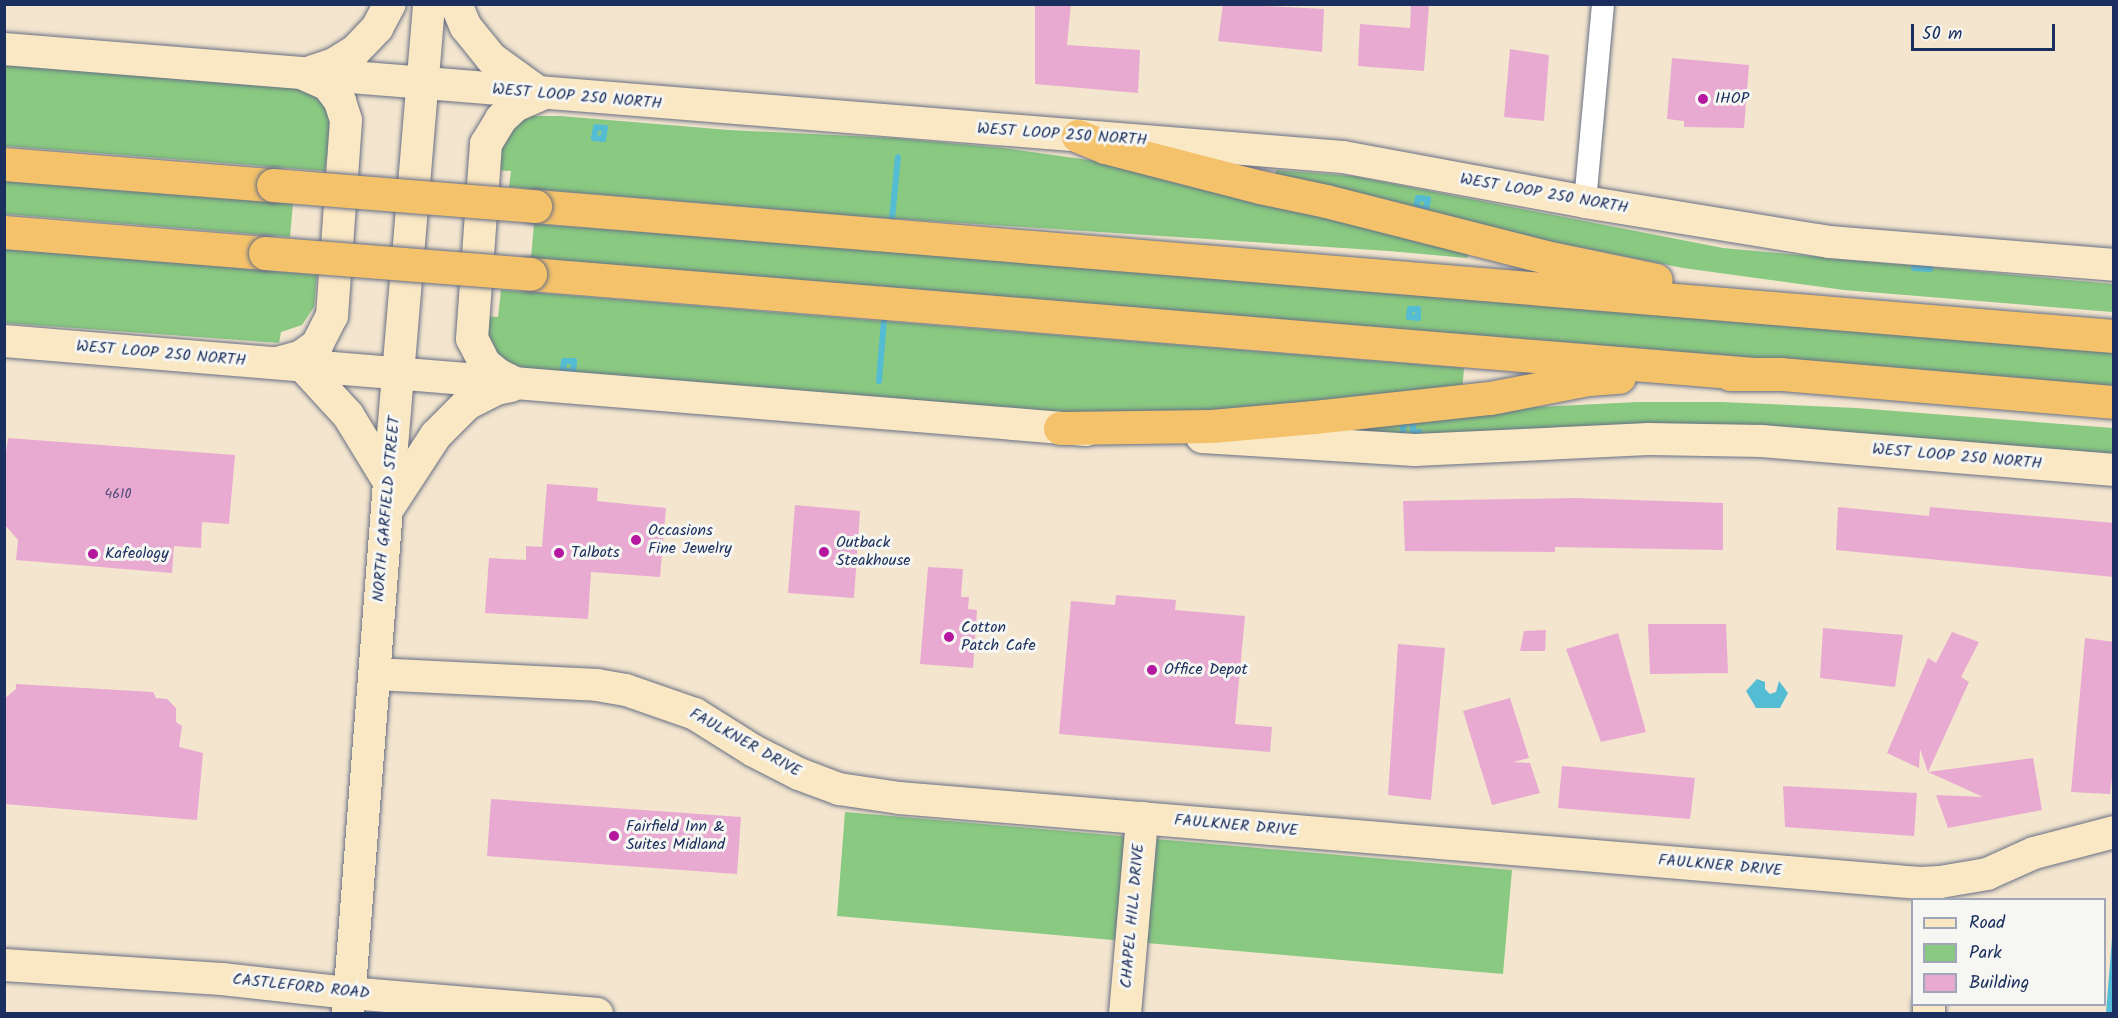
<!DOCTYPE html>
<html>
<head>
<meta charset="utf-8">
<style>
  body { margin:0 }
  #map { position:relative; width:2118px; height:1018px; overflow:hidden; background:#f3e5ce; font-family:Kalam,sans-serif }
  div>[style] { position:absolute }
  .green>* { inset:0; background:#89c981 }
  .water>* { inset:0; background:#55bdd3 }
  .stream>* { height:6px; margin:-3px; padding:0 3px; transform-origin:3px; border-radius:3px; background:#55bdd3 }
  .building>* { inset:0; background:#e9aad2 }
  .roads { filter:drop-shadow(0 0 2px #676f85) drop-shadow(0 0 2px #676f85) }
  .street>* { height:22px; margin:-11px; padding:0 11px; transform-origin:11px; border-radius:11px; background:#fff }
  .secondary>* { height:32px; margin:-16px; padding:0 16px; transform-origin:16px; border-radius:16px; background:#fae7c3 }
  .highway>* { height:33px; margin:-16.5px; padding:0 16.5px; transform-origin:16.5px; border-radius:16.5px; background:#f3c26a }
  .bridges { filter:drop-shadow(0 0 2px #676f85) drop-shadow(0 0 2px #676f85) }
  .highway-bridge>* { height:33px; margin:-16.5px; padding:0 16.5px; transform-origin:16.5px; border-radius:16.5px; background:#f3c26a }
  .dots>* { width:16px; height:16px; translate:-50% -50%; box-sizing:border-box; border:3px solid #f6f6f2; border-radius:50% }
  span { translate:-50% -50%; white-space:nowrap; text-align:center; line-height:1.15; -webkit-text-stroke:6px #f6f6f2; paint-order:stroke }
  .number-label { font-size:14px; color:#4e4e7b }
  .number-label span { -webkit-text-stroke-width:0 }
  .street-label { font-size:16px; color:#1b2f5e }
  .poi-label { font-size:16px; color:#1b2f5e }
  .left { translate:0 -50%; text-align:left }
  .frame { position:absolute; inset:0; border:6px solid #1b2f5e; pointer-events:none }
  .legend { position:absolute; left:1911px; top:898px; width:195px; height:108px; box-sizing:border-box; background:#f6f6f2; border:2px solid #9ea6b7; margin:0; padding:8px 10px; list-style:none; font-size:18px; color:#1b2f5e }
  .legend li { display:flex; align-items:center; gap:12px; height:30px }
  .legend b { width:30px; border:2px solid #9ea6b7 }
  .scale { position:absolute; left:1911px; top:24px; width:144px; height:27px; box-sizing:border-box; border:3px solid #1b2f5e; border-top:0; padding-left:8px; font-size:18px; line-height:21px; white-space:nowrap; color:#1b2f5e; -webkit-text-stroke:4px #f6f6f2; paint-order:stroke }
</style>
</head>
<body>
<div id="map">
  <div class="green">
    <div style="clip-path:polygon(4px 64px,302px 89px,328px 101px,339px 157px,327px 156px,325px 171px,5px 146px)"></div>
    <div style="clip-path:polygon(532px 116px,560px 116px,729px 130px,894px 138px,1004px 148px,1096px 161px,1471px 246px,1467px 258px,1389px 251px,855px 216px,509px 187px,511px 171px,496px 170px,502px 141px,521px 121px)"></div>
    <div style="clip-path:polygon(1276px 170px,1353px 176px,1723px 248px,2113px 284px,2113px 312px,1844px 290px,1683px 268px,1484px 228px,1275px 177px)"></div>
    <div style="clip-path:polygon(4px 178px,293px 203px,290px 237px,5px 214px)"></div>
    <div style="clip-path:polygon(534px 224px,925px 253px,2113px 351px,2113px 387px,531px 258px)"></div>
    <div style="clip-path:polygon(5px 248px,317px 275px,314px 307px,302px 325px,281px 332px,279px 343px,5px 323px)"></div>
    <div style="clip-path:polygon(501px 290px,1464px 368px,1462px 393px,1403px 400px,1099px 416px,517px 371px,489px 349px,484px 316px,498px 317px)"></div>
    <div style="clip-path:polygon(1637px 402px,1721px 402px,1856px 408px,2113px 428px,2114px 457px,1443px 436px,1277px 426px,1482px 410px)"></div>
    <div style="clip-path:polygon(845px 812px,1512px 870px,1503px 974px,837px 916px)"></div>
  </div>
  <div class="water">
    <div style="clip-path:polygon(1757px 679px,1765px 682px,1765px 689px,1770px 694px,1776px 692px,1779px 681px,1788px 693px,1780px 708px,1756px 708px,1746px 691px)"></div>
    <div style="clip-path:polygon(2113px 926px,2113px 1013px,2106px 1013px)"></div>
  </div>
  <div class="stream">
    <div style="left:596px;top:127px;width:9px;rotate:6deg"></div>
    <div style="left:605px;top:128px;width:11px;rotate:100deg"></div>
    <div style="left:603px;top:139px;width:9px;rotate:-174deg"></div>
    <div style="left:594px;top:138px;width:11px;rotate:-80deg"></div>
    <div style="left:1418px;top:198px;width:10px;rotate:6deg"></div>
    <div style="left:1428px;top:199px;width:10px;rotate:101deg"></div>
    <div style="left:1426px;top:209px;width:10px;rotate:-169deg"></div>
    <div style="left:1416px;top:207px;width:9px;rotate:-77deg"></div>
    <div style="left:892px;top:219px;width:62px;rotate:-84.5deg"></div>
    <div style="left:1914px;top:268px;width:16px;rotate:4deg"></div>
    <div style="left:1410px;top:309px;width:8px"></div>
    <div style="left:1418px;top:309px;width:9px;rotate:90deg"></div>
    <div style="left:1418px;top:318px;width:9px;rotate:-174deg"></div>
    <div style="left:1409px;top:317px;width:8px;rotate:-83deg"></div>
    <div style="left:564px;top:361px;width:10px"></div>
    <div style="left:574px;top:361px;width:11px;rotate:95deg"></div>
    <div style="left:573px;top:372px;width:10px;rotate:-174deg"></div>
    <div style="left:563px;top:371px;width:10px;rotate:-84deg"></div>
    <div style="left:879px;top:381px;width:61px;rotate:-85.3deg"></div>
    <div style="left:1404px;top:422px;width:9px"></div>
    <div style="left:1413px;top:422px;width:10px;rotate:90deg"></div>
    <div style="left:1413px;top:432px;width:6px"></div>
    <div style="left:1419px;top:432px;width:5px;rotate:90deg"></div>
    <div style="left:1419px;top:437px;width:17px;rotate:180deg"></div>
    <div style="left:1402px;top:437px;width:15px;rotate:-82deg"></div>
  </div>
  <div class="building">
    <div style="clip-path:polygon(1035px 4px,1071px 4px,1067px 45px,1140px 50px,1138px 93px,1035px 84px)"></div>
    <div style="clip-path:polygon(1223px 4px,1324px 9px,1322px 52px,1218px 41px)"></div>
    <div style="clip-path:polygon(1411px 4px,1429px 4px,1424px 71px,1358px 66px,1360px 24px,1410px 28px)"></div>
    <div style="clip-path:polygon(1510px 49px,1549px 55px,1544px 121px,1504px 117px)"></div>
    <div style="clip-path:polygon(1672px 58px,1749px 65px,1744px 128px,1684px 127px,1684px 121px,1667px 119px)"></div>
    <div style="clip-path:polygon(8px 438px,235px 455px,229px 524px,202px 522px,201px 548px,174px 546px,172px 573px,16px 560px,18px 540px,4px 524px,4px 466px)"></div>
    <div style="clip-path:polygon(547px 484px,598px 488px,597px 501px,666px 508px,660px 577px,591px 572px,588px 619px,485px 613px,489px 558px,526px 560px,526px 546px,542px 547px)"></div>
    <div style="clip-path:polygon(1575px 498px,1723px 503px,1723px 550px,1555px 547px,1555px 552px,1405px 551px,1403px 501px)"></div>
    <div style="clip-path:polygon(795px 505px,860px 511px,854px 598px,788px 593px)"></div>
    <div style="clip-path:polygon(1838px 507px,1929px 516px,1930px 507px,2114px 523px,2114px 577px,1836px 550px)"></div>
    <div style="clip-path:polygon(928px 567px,963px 569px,961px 597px,969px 597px,968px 609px,977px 610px,973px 668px,920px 664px)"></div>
    <div style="clip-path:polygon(1116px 595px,1176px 600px,1175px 610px,1245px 616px,1235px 724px,1272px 727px,1270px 752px,1059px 734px,1071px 601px,1115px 605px)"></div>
    <div style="clip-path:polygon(1648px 624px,1726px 624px,1728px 673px,1650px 674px)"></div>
    <div style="clip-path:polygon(1823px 628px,1903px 635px,1895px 687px,1820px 678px)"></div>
    <div style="clip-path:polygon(1546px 630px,1545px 651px,1520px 651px,1524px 631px)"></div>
    <div style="clip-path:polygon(1952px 632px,1979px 642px,1961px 677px,1969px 682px,1928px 772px,1920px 749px,1919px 768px,1887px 753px,1928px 658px,1936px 663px)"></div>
    <div style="clip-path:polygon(1618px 633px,1646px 732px,1601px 742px,1566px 649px)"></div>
    <div style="clip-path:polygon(2085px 638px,2114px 642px,2114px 761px,2110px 794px,2071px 792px)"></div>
    <div style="clip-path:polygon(1398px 644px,1445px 648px,1431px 800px,1388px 795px)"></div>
    <div style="clip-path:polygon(16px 684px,153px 692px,156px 698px,167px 699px,176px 708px,176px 722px,182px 726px,179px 747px,203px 753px,197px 820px,4px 804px,4px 699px,16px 689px)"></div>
    <div style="clip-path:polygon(1510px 698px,1529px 758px,1513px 762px,1530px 763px,1540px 793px,1492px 805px,1463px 711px)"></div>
    <div style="clip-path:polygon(2033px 758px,2042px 810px,1948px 828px,1936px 795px,1983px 797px,1928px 772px)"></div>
    <div style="clip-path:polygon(1562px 766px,1695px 778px,1690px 819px,1558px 808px)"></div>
    <div style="clip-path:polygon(1783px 786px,1917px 793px,1914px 836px,1785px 827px)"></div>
    <div style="clip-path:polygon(491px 799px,741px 817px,737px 874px,487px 856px)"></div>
  </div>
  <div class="roads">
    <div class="street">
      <div style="left:1585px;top:202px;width:199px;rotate:-84.8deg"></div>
    </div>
    <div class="secondary">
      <div style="left:456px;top:4px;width:25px;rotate:67deg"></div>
      <div style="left:466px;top:27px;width:40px;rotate:51deg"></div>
      <div style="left:491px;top:58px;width:58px;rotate:35.9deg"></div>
      <div style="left:4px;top:49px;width:1343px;rotate:4.61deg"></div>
      <div style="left:1343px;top:157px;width:246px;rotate:10.5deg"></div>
      <div style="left:1585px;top:202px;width:248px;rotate:9.3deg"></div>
      <div style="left:1830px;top:242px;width:285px;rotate:4.6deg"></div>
      <div style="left:308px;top:73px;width:28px;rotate:-19deg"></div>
      <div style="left:334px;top:64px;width:25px;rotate:-32deg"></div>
      <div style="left:355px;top:51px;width:32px;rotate:-46deg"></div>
      <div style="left:377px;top:28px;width:27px;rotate:-62deg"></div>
      <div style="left:4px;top:341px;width:1086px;rotate:4.7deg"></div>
      <div style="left:281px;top:362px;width:20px;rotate:-15deg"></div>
      <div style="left:300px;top:357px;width:21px;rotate:-35deg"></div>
      <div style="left:317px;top:345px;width:33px;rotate:-63deg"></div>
      <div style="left:332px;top:316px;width:196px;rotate:-85.9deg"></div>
      <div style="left:346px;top:120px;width:20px;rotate:-108deg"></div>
      <div style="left:340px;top:101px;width:20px;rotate:-127deg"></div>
      <div style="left:328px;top:85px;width:24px;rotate:-156deg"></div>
      <div style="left:302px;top:365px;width:68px;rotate:47.4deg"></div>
      <div style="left:348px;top:415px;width:79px;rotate:58.5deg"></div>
      <div style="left:513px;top:382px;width:16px;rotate:-153deg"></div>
      <div style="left:499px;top:375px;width:18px;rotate:-142deg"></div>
      <div style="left:485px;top:364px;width:28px;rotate:-117deg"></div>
      <div style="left:472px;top:339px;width:196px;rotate:-85.9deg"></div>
      <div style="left:486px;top:144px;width:29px;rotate:-59deg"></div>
      <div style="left:501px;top:119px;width:19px;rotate:-43deg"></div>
      <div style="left:515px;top:106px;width:30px;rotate:-24deg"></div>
      <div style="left:1202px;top:437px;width:213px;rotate:3.5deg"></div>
      <div style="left:1415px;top:450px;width:234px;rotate:-2.7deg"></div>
      <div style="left:1649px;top:439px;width:113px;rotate:1deg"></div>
      <div style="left:1762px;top:441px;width:353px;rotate:4.7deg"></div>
      <div style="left:389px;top:507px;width:86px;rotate:-56.9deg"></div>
      <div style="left:436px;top:435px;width:44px;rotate:-45deg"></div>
      <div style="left:467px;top:404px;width:33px;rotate:-27deg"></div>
      <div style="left:496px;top:389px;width:15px;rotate:-11deg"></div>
      <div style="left:374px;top:674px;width:223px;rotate:2.8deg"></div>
      <div style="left:597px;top:685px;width:29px;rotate:10deg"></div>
      <div style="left:626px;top:690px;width:73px;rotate:19.2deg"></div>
      <div style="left:695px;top:714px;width:70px;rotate:32.1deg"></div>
      <div style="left:754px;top:751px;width:51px;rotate:27.1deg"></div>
      <div style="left:799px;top:774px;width:43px;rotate:20.6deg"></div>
      <div style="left:839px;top:789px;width:61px;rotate:8.5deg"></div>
      <div style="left:899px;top:798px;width:1025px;rotate:4.76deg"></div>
      <div style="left:1920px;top:883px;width:20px;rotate:-3deg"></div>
      <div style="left:1940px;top:882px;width:48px;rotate:-9.7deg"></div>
      <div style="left:1987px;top:874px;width:51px;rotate:-24.1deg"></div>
      <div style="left:2034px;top:853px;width:83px;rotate:-14.7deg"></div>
      <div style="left:4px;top:965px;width:218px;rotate:3.7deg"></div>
      <div style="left:222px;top:979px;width:128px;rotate:6.3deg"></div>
      <div style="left:349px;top:993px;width:249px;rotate:4.8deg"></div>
      <div style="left:348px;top:1014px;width:534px;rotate:-85.59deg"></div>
      <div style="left:389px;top:482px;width:480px;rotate:-85.2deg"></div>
      <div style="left:1125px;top:1014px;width:197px;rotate:-85deg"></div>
      <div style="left:1929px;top:1014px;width:10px;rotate:-90deg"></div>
    </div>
    <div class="highway">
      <div style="left:1078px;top:136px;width:29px;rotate:22deg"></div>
      <div style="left:1105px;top:147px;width:160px;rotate:14.5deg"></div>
      <div style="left:1260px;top:187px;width:67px;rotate:12deg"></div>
      <div style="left:1326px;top:201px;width:226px;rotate:14.3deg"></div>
      <div style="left:1545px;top:257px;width:113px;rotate:11.7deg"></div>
      <div style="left:4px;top:164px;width:270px;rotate:4.5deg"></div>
      <div style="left:535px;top:206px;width:1584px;rotate:4.71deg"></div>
      <div style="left:4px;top:232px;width:262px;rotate:4.6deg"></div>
      <div style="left:530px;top:274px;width:1227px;rotate:4.67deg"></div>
      <div style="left:1730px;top:374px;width:51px"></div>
      <div style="left:1781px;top:374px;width:334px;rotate:4.8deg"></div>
      <div style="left:1060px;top:428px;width:151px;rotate:-0.8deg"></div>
      <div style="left:1211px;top:426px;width:103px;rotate:-5deg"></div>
      <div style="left:1314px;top:417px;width:177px;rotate:-6.2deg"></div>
      <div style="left:1490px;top:398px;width:101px;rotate:-10.9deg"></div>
      <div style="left:1589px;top:379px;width:30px;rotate:-4deg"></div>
    </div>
  </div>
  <div class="bridges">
    <div class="highway-bridge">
      <div style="left:273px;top:185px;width:263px;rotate:4.6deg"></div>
      <div style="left:265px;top:253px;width:266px;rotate:4.5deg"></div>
    </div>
  </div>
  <div class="dots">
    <div style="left:1703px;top:99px;background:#b5179e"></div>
    <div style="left:636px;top:540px;background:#b5179e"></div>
    <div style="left:824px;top:552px;background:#b5179e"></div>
    <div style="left:559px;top:553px;background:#b5179e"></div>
    <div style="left:93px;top:554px;background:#b5179e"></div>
    <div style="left:949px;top:637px;background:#b5179e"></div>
    <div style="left:1152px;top:670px;background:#b5179e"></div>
    <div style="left:614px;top:836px;background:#b5179e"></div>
  </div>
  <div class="number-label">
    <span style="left:118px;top:494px">4610</span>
  </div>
  <div class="street-label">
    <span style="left:577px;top:97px;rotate:5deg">WEST LOOP 250 NORTH</span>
    <span style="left:1062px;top:135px;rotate:4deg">WEST LOOP 250 NORTH</span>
    <span style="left:1544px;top:194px;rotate:10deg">WEST LOOP 250 NORTH</span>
    <span style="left:161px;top:354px;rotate:5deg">WEST LOOP 250 NORTH</span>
    <span style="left:1957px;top:457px;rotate:5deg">WEST LOOP 250 NORTH</span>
    <span style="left:387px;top:509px;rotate:-85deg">NORTH GARFIELD STREET</span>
    <span style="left:745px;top:743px;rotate:29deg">FAULKNER DRIVE</span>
    <span style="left:1236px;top:826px;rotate:5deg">FAULKNER DRIVE</span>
    <span style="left:1720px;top:866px;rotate:5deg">FAULKNER DRIVE</span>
    <span style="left:1133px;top:916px;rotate:-85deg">CHAPEL HILL DRIVE</span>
    <span style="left:301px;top:987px;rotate:6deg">CASTLEFORD ROAD</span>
  </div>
  <div class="poi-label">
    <span class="left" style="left:1715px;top:99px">IHOP</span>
    <span class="left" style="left:648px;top:540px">Occasions<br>Fine Jewelry</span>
    <span class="left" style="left:836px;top:552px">Outback<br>Steakhouse</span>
    <span class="left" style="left:571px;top:553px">Talbots</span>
    <span class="left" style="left:105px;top:554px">Kafeology</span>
    <span class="left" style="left:961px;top:637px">Cotton<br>Patch Cafe</span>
    <span class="left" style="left:1164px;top:670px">Office Depot</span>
    <span class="left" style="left:626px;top:836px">Fairfield Inn &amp;<br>Suites Midland</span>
  </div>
  <div class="frame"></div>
  <ul class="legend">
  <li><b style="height:8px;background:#fae7c3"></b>Road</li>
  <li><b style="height:16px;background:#89c981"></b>Park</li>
  <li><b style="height:16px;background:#e9aad2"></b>Building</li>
  </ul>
  <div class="scale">50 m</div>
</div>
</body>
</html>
